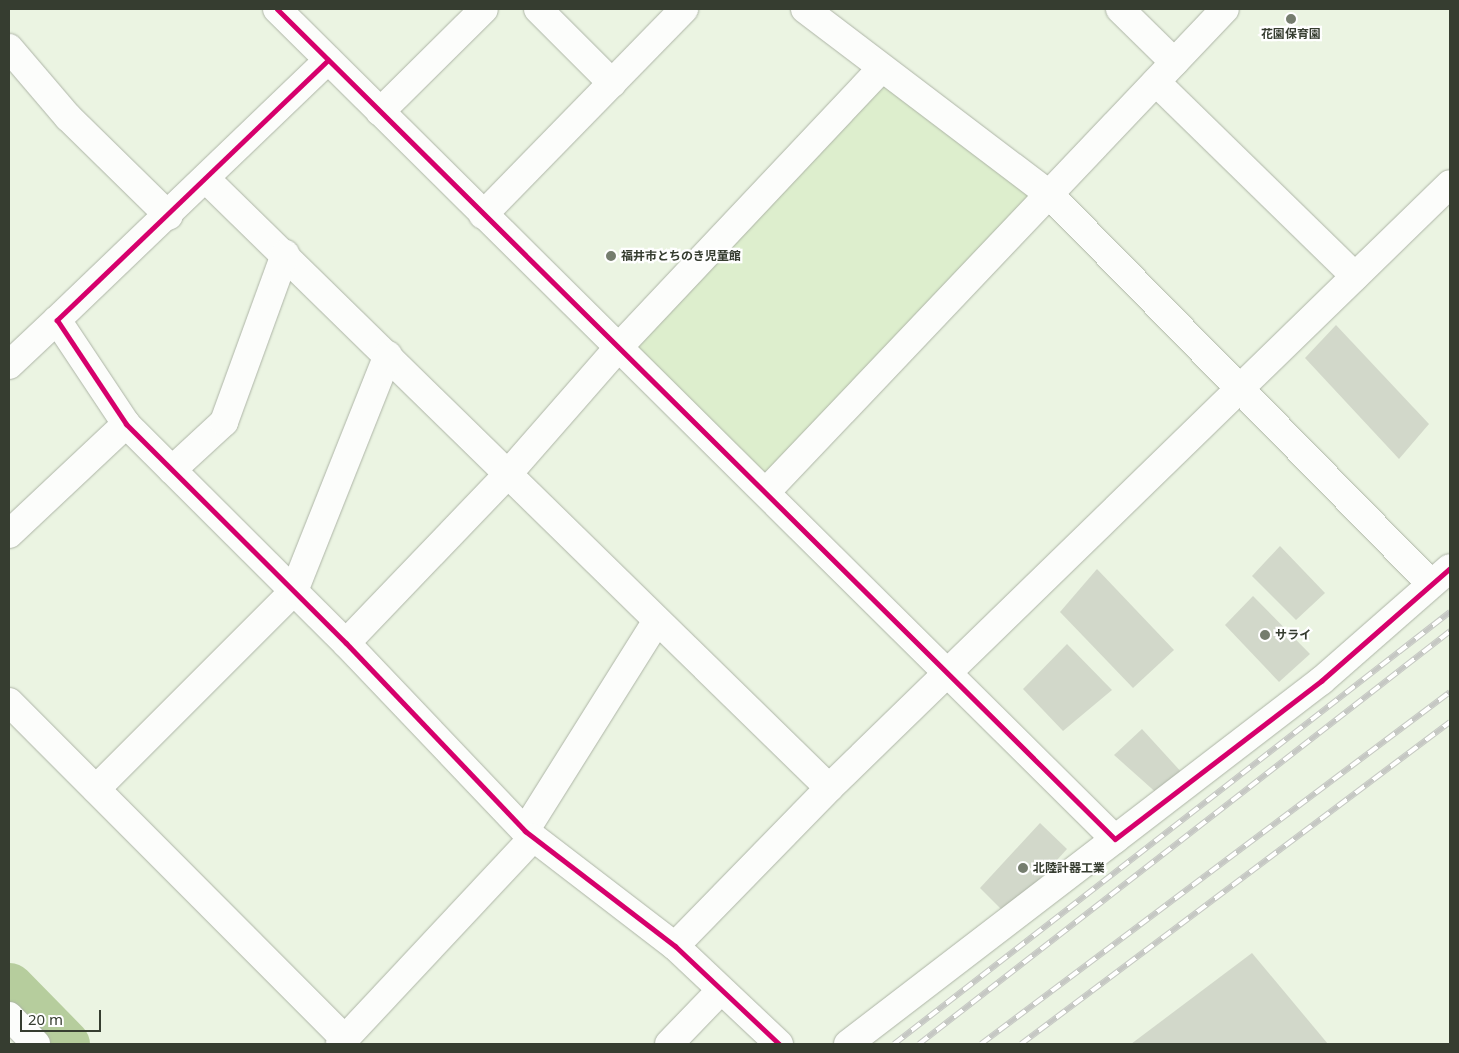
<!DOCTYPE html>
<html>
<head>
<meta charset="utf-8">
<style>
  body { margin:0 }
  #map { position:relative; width:1459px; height:1053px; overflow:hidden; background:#ebf4e2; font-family:"Noto Sans","Noto Sans JP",sans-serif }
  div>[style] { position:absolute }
  .green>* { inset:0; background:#ddeecd }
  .river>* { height:49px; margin:-24.5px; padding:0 24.5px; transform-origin:24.5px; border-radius:24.5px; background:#b6cd9d }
  .building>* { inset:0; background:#d2d8ca }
  .roads { filter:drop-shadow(0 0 1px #adb4a6) drop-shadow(0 0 1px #adb4a6) }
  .minor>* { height:28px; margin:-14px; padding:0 14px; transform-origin:14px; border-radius:14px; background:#fcfdfb }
  .rail>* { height:5.5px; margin-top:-2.75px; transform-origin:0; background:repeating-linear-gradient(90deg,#fff 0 11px,#c5c7c3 0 22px); box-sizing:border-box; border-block:1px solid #c5c7c3 }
  .cycleway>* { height:5px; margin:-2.5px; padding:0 2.5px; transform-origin:2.5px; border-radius:2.5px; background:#d6006c }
  .dots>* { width:14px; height:14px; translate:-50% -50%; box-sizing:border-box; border:2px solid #fff; border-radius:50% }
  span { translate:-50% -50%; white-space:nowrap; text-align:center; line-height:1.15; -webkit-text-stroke:4.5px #fff; paint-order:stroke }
  .poi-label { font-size:12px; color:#363d30; font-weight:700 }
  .left { translate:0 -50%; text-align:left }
  .frame { position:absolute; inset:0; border:10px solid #363d30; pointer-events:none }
  .scale { position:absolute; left:20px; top:1010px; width:81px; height:22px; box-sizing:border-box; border:2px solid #363d30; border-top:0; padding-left:6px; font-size:15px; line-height:18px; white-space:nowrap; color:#363d30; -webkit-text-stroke:4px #fff; paint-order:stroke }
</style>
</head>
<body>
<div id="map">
  <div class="green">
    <div style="clip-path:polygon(874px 77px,1049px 194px,766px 492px,617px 349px)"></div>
  </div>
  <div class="river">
    <div style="left:9px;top:987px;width:80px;rotate:45.5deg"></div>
  </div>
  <div class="building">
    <div style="clip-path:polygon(1336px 325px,1429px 424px,1399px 459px,1305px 358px)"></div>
    <div style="clip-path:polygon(1280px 546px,1325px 593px,1296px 620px,1252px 576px)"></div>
    <div style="clip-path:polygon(1097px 569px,1174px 650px,1133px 688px,1060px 612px)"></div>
    <div style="clip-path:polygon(1253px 596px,1310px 654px,1279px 682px,1225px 625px)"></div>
    <div style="clip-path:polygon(1067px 644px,1112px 690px,1063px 731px,1023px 689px)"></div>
    <div style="clip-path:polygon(1142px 729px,1184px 775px,1160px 796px,1114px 755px)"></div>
    <div style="clip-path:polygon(1040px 823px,1067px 849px,1007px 915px,980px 888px)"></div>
    <div style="clip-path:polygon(1252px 953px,1328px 1044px,1131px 1044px)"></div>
  </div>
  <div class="roads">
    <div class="minor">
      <div style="left:277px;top:9px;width:1179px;rotate:44.73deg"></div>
      <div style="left:1115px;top:839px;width:260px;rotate:-37.5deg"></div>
      <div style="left:1321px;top:681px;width:171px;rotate:-41.2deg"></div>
      <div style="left:538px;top:9px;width:105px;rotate:45deg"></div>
      <div style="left:805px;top:9px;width:306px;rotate:37.2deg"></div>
      <div style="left:1049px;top:194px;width:546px;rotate:45.59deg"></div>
      <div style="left:1120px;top:9px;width:76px;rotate:44.5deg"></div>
      <div style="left:9px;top:48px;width:91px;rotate:49.5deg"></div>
      <div style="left:68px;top:117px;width:141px;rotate:44.4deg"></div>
      <div style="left:328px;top:60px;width:376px;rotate:136.2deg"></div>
      <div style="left:57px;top:320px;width:125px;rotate:56.4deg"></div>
      <div style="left:126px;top:424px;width:310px;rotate:44.9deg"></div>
      <div style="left:346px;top:643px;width:260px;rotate:46.4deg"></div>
      <div style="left:525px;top:831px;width:189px;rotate:37.5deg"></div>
      <div style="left:675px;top:946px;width:143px;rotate:43.3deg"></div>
      <div style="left:1156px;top:82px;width:278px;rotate:44.3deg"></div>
      <div style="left:380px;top:112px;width:146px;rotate:-44.7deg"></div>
      <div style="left:206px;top:179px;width:871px;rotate:44.35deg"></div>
      <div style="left:483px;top:215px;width:288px;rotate:-45.7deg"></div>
      <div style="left:9px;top:365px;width:66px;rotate:-43.2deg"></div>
      <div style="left:172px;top:470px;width:71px;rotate:-42.7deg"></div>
      <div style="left:224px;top:422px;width:179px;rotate:-70deg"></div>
      <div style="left:766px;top:492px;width:666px;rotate:-46.46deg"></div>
      <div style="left:9px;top:534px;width:161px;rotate:-43.2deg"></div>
      <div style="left:346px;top:643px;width:231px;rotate:-46.2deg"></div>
      <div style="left:506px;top:476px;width:169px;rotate:-48.8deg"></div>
      <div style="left:617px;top:349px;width:386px;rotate:-46.7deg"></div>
      <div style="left:9px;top:702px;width:476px;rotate:45.1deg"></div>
      <div style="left:96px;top:789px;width:280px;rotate:-45deg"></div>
      <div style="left:294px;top:591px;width:254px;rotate:-68.3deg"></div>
      <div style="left:525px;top:831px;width:247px;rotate:-57.9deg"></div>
      <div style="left:675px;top:946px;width:221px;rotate:-45.7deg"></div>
      <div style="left:829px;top:788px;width:866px;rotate:-44.2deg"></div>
      <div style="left:9px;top:1016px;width:39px;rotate:46deg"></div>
      <div style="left:340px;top:1044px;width:282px;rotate:-46.9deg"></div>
      <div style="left:669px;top:1044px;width:74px;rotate:-46.1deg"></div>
      <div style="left:848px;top:1044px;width:337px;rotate:-37.5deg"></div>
    </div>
  </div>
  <div class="rail">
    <div style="left:894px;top:1044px;width:704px;rotate:-37.85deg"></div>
    <div style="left:919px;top:1044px;width:673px;rotate:-37.87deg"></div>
    <div style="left:981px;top:1044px;width:586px;rotate:-36.89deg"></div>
    <div style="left:1021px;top:1044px;width:536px;rotate:-36.89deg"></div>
  </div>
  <div class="cycleway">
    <div style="left:277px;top:9px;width:1179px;rotate:44.73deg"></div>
    <div style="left:1115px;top:839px;width:260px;rotate:-37.5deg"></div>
    <div style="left:1321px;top:681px;width:171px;rotate:-41.2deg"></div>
    <div style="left:328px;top:60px;width:376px;rotate:136.2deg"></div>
    <div style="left:57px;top:320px;width:125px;rotate:56.4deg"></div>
    <div style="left:126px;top:424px;width:310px;rotate:44.9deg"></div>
    <div style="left:346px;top:643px;width:260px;rotate:46.4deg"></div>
    <div style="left:525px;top:831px;width:189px;rotate:37.5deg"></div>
    <div style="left:675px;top:946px;width:143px;rotate:43.3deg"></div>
  </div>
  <div class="dots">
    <div style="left:1291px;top:19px;background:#757d6e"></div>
    <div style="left:611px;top:256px;background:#757d6e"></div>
    <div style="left:1265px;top:635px;background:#757d6e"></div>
    <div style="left:1023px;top:868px;background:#757d6e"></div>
  </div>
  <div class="poi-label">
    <span style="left:1291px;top:34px">花園保育園</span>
    <span class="left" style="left:621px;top:256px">福井市とちのき児童館</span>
    <span class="left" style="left:1275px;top:635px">サライ</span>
    <span class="left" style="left:1033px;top:868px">北陸計器工業</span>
  </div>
  <div class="frame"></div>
  <div class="scale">20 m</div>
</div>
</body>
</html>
